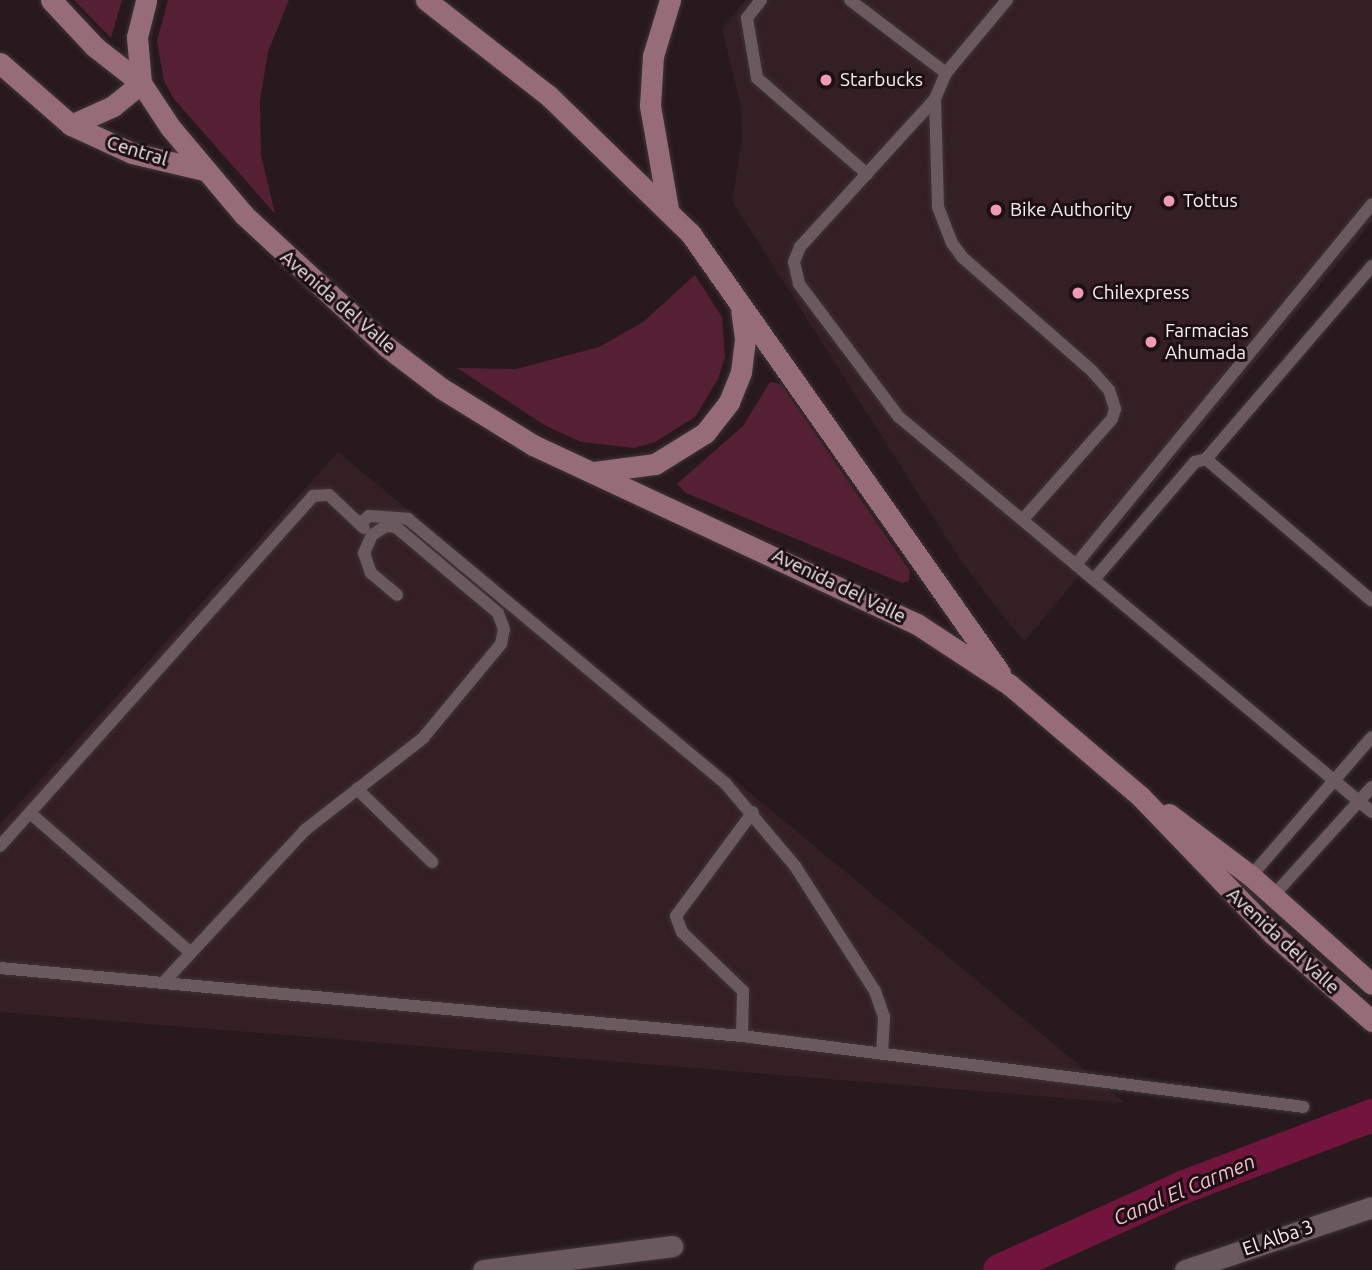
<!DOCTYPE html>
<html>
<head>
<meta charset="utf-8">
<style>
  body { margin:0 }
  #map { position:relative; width:1372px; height:1270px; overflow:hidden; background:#27191d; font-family:Ubuntu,sans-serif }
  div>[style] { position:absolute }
  .built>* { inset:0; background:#341f25 }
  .green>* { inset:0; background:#552033 }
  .canal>* { height:33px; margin:-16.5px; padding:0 16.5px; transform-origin:16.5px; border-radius:16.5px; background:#71153d }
  .roads { filter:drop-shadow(0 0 2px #3e3437) drop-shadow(0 0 2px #3e3437) }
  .lane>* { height:12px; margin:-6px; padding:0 6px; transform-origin:6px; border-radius:6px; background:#6a595e }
  .street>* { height:21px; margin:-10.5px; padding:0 10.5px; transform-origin:10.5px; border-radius:10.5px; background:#6a595e }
  .secondary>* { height:21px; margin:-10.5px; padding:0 10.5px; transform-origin:10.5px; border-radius:10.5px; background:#976c79 }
  .dots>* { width:19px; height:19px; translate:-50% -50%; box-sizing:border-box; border:4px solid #1d1014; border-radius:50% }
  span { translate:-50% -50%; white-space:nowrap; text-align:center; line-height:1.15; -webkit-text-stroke:6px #1d1014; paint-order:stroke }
  .poi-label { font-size:19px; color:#f9eff2 }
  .left { translate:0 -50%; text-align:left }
  .street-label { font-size:19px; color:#f9eff2 }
  .water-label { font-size:21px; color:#f1bccb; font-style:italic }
</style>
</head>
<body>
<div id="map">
  <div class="built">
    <div style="clip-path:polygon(745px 0,1372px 0,1372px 222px,1024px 642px,963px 564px,732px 201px,742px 141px,741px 107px,722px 29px)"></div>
    <div style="clip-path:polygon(338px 452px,1125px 1103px,0 1012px,0 824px)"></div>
  </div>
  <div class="green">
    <div style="clip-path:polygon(74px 0,122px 0,111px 38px)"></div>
    <div style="clip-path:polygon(168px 0,289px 0,268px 52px,260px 100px,261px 155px,275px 214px,174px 99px,164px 81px,157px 41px)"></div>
    <div style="clip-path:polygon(695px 275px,722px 317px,725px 357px,718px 379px,695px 417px,655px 442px,635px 448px,581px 442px,546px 426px,457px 368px,516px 369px,599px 347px,643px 322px)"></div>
    <div style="clip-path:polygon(770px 382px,781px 384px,910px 571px,909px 581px,902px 583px,686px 493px,677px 484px,743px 426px)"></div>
  </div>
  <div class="canal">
    <div style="left:999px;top:1270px;width:201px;rotate:-24.4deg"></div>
    <div style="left:1182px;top:1187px;width:203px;rotate:-20.8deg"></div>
  </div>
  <div class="roads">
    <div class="lane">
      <div style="left:761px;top:0;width:23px;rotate:128deg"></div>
      <div style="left:747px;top:18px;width:61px;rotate:80.5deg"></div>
      <div style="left:757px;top:78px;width:146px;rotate:41.1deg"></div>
      <div style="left:850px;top:0;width:121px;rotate:37.2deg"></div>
      <div style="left:1007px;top:0;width:95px;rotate:129.9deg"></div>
      <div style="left:946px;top:73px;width:28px;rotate:113deg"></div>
      <div style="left:935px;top:99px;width:200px;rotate:132.4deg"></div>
      <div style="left:800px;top:247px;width:16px;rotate:112deg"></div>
      <div style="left:794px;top:262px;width:23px;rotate:77deg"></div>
      <div style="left:799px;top:284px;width:166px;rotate:53.1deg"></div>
      <div style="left:899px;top:417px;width:616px;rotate:39.87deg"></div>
      <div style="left:935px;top:99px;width:108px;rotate:88.4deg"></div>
      <div style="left:938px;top:207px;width:39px;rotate:69deg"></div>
      <div style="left:952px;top:243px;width:17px;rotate:54deg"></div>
      <div style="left:962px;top:257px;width:171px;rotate:41.2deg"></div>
      <div style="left:1091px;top:370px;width:27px;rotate:48deg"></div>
      <div style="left:1109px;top:390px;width:20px;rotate:72deg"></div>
      <div style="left:1115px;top:409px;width:10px;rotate:107deg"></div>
      <div style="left:1112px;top:419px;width:132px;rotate:131.6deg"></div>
      <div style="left:1206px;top:459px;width:255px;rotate:-49.3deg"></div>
      <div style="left:360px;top:524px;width:12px;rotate:-42deg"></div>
      <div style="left:369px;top:516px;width:39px;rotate:4deg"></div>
      <div style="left:408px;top:519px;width:413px;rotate:39.8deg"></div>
      <div style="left:725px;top:783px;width:109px;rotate:49.9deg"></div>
      <div style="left:795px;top:866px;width:148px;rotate:57.4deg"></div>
      <div style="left:875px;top:991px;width:28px;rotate:71deg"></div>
      <div style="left:884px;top:1017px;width:36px;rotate:93deg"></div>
      <div style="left:1078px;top:562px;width:463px;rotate:-50.6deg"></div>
      <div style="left:1096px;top:577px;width:152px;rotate:-49.3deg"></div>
      <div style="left:1195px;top:462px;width:11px;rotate:-15deg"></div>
      <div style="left:1206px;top:459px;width:218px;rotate:40.5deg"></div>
      <div style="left:357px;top:789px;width:105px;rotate:44.2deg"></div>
      <div style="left:30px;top:813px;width:213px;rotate:41deg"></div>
      <div style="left:0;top:846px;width:470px;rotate:-48.2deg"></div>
      <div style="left:313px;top:496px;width:16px;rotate:-4deg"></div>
      <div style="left:329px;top:495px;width:48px;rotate:43.3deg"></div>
      <div style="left:1251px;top:876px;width:184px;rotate:-49deg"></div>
      <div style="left:1273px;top:896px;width:147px;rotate:-47.8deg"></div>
      <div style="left:0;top:968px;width:745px;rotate:5.24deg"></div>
      <div style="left:742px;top:1036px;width:566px;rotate:7.2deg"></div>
      <div style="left:163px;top:983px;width:209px;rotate:-47.1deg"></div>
      <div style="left:305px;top:830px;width:150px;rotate:-37.9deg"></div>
      <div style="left:423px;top:738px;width:122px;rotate:-50.3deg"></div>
      <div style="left:501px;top:644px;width:15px;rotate:-79deg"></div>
      <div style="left:504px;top:629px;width:17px;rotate:-111deg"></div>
      <div style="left:498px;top:613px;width:133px;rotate:-139.9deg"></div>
      <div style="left:396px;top:527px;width:10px;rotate:-174deg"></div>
      <div style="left:386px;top:526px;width:17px;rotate:147deg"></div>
      <div style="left:372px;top:535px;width:20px;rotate:114deg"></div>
      <div style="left:364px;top:553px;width:21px;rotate:71deg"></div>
      <div style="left:371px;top:573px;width:34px;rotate:40deg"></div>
      <div style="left:742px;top:1036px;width:45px;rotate:-88.7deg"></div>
      <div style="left:743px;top:991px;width:85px;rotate:-136deg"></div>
      <div style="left:682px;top:932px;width:17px;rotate:-111deg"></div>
      <div style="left:676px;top:916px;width:129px;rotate:-53.5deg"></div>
    </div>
    <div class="street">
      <div style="left:483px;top:1270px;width:191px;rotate:-7.2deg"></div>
      <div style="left:1185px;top:1270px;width:197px;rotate:-18.6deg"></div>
    </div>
    <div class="secondary">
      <div style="left:51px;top:0;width:64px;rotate:46.9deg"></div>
      <div style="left:95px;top:47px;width:58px;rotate:38deg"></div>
      <div style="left:141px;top:83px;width:53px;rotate:56.6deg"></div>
      <div style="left:170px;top:127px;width:115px;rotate:49.9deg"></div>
      <div style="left:244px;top:215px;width:195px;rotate:42.7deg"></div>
      <div style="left:387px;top:347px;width:68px;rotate:37.2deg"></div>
      <div style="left:441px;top:388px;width:108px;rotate:31.8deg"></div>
      <div style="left:533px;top:445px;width:424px;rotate:25deg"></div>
      <div style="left:917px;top:624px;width:111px;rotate:33.3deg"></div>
      <div style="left:1010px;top:685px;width:171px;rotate:40.5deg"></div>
      <div style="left:1140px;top:796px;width:192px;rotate:46.1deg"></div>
      <div style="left:1273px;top:934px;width:132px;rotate:41.3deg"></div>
      <div style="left:426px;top:0;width:156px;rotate:38deg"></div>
      <div style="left:549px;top:96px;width:197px;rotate:44.2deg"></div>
      <div style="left:690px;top:233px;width:538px;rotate:54.83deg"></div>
      <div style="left:0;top:63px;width:94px;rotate:41.1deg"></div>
      <div style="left:71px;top:125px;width:67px;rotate:24.7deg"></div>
      <div style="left:132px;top:153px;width:74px;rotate:13.3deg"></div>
      <div style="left:141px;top:83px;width:46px;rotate:-95deg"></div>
      <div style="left:137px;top:37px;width:38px;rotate:-76deg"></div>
      <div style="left:71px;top:125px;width:46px;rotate:-24.3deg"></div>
      <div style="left:113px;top:106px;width:36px;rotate:-39deg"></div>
      <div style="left:668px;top:209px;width:105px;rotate:-99.9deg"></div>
      <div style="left:650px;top:106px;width:50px;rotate:-86.6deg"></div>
      <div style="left:653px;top:56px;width:59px;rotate:-73.1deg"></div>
      <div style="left:594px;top:472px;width:62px;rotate:-7.5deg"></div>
      <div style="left:655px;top:464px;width:59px;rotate:-31.8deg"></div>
      <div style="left:705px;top:433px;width:39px;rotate:-52deg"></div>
      <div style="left:729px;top:402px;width:32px;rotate:-68deg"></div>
      <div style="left:741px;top:372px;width:34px;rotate:-83deg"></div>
      <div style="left:745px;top:338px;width:27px;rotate:-98deg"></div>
      <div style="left:1169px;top:814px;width:103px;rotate:37.1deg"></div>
      <div style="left:1251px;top:876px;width:162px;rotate:41.8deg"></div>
    </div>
  </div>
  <div class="dots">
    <div style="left:826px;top:80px;background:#f09ab5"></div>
    <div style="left:1169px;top:201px;background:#f09ab5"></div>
    <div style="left:996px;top:210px;background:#f09ab5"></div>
    <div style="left:1078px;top:293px;background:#f09ab5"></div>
    <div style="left:1151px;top:342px;background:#f09ab5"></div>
  </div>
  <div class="poi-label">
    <span class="left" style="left:840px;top:80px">Starbucks</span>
    <span class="left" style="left:1183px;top:201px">Tottus</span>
    <span class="left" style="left:1010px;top:210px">Bike Authority</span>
    <span class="left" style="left:1092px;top:293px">Chilexpress</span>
    <span class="left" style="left:1165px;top:342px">Farmacias<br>Ahumada</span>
  </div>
  <div class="street-label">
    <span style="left:137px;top:151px;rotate:17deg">Central</span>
    <span style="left:338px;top:302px;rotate:41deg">Avenida del Valle</span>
    <span style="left:839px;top:586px;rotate:26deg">Avenida del Valle</span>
    <span style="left:1283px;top:941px;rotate:43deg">Avenida del Valle</span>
    <span style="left:1278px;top:1238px;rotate:-19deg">El Alba 3</span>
  </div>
  <div class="water-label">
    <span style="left:1184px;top:1189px;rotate:-23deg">Canal El Carmen</span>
  </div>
</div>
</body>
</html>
